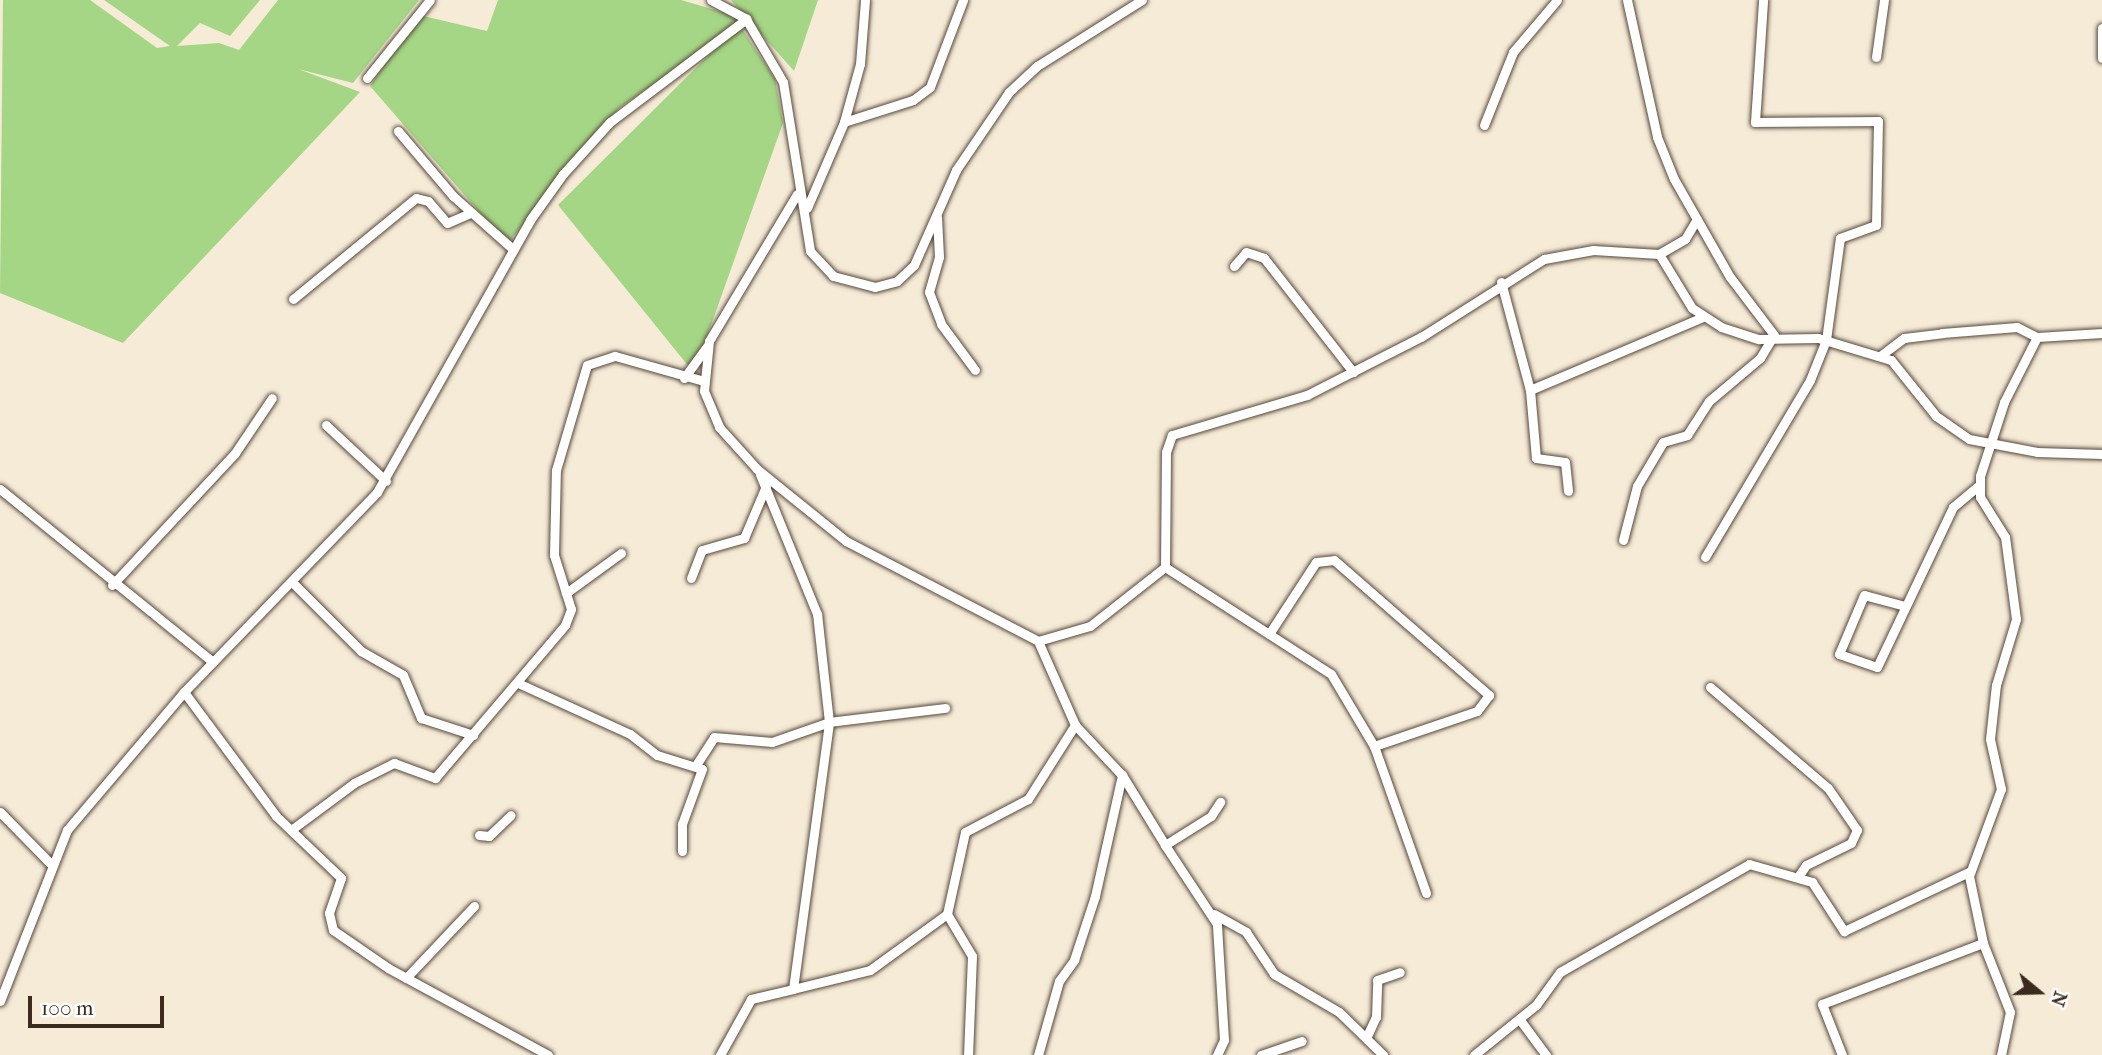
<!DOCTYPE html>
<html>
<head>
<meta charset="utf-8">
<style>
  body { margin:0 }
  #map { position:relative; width:2102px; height:1055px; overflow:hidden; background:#f5ebd7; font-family:"IM FELL French Canon",serif }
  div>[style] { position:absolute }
  .green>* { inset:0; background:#a5d685 }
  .roads { filter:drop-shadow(0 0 2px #57473a) drop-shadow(0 0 2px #57473a) }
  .minor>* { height:9px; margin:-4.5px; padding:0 4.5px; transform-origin:4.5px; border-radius:4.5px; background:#fff }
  span { translate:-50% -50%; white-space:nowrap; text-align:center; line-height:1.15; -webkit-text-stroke:6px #fff; paint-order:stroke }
  .north { position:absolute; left:2004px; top:957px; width:70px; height:70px; -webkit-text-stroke:5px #fff; paint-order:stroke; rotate:109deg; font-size:19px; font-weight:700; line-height:28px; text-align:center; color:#3b2a1e }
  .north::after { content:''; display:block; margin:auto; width:24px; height:32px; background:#3b2a1e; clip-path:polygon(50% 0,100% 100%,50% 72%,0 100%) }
  .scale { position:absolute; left:28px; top:996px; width:136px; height:32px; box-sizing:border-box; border:4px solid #3b2a1e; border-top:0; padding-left:9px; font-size:21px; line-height:24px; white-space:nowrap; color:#3b2a1e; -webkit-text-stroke:5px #fff; paint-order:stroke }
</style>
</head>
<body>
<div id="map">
  <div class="green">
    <div style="clip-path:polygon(3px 0,90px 0,157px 48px,170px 46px,104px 0,260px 0,230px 36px,200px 23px,177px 46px,219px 43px,239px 50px,278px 0,419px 0,353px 83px,298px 69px,360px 92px,123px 343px,0 293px)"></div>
    <div style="clip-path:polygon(498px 0,681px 0,746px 19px,739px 24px,775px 79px,783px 123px,694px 373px,558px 205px,739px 25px,619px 108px,507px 244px,370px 86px,419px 15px,487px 31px)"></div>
    <div style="clip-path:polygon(731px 0,818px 0,794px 71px)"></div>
  </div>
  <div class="roads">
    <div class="minor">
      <div style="left:711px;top:0;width:40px;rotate:28deg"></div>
      <div style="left:746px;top:19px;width:73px;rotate:59.6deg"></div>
      <div style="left:783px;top:82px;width:171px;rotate:80.9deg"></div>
      <div style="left:810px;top:251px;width:34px;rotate:47deg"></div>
      <div style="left:833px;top:276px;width:43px;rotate:14.7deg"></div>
      <div style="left:875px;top:287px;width:23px;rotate:-15deg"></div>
      <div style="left:897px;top:281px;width:23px;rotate:-43deg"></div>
      <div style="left:914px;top:265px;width:104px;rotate:-66.1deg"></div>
      <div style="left:956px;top:170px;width:94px;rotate:-55.8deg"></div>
      <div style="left:1009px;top:92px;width:38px;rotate:-43deg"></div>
      <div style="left:1037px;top:66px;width:124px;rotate:-32.2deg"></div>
      <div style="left:1627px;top:0;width:140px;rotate:77.6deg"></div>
      <div style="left:1657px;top:137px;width:45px;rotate:68deg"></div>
      <div style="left:1674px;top:179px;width:113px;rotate:60.3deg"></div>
      <div style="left:1730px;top:277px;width:73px;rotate:52.8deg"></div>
      <div style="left:2102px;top:28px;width:30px;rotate:90deg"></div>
      <div style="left:1876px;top:57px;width:58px;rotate:-82deg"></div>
      <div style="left:367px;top:78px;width:100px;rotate:-51.1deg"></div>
      <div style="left:844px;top:122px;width:72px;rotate:-17.7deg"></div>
      <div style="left:913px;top:100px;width:21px;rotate:-37deg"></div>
      <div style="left:930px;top:87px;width:93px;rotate:-69.2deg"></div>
      <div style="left:1484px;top:125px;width:79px;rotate:-68.3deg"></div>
      <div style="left:1513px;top:52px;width:68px;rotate:-49.8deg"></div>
      <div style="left:398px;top:131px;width:85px;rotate:49.8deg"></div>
      <div style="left:453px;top:196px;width:80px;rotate:41.5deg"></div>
      <div style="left:797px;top:194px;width:171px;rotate:120.9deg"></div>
      <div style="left:709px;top:341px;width:50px;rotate:95.7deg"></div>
      <div style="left:704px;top:391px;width:39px;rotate:67deg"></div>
      <div style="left:719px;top:427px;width:57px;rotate:47.9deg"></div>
      <div style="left:757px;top:469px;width:114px;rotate:39deg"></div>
      <div style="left:846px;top:541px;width:216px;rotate:27.5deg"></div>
      <div style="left:1038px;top:641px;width:92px;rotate:66.2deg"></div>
      <div style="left:1075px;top:725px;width:69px;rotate:46.8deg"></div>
      <div style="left:1122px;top:775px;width:82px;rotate:58.4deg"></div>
      <div style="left:807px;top:208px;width:94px;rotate:-66.7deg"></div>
      <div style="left:844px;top:122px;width:60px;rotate:-74.6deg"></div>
      <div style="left:860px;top:64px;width:64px;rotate:-85.5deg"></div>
      <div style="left:937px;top:217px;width:40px;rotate:87.1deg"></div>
      <div style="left:939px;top:257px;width:36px;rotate:106deg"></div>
      <div style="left:929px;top:292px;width:34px;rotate:69deg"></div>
      <div style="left:941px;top:324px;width:57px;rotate:53.5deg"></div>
      <div style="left:1659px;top:254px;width:63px;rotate:58.6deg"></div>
      <div style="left:1692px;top:308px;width:35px;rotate:33deg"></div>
      <div style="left:1721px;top:327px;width:40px;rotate:18deg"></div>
      <div style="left:1759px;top:339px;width:59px;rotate:-1deg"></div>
      <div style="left:1818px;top:338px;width:76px;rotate:16.8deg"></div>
      <div style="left:1891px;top:360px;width:72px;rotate:51.2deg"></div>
      <div style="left:1936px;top:416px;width:40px;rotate:34.9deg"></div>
      <div style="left:1969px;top:439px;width:69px;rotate:10.8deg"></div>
      <div style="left:2037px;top:452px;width:65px;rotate:1.8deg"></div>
      <div style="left:1234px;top:266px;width:18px;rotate:-49deg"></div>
      <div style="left:1246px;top:252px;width:19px;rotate:18deg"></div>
      <div style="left:1264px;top:258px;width:145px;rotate:52deg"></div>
      <div style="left:1501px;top:282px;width:112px;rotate:75deg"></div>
      <div style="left:1530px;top:390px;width:68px;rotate:85deg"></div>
      <div style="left:1536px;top:458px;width:29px;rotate:8deg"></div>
      <div style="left:1565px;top:462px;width:29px;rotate:84deg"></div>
      <div style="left:293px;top:299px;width:159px;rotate:-39.4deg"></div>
      <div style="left:416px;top:198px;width:12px;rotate:14deg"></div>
      <div style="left:428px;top:201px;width:29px;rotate:49deg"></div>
      <div style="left:447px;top:223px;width:25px;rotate:-23deg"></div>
      <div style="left:1880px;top:356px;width:30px;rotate:-37deg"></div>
      <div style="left:1904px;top:338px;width:38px;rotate:-7deg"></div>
      <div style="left:1942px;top:333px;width:75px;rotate:-4.6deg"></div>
      <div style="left:2017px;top:327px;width:22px;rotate:27deg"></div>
      <div style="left:684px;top:378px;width:39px;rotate:-54deg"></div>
      <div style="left:1530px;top:390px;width:188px;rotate:-22.9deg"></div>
      <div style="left:326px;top:425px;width:82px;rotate:43deg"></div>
      <div style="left:0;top:489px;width:274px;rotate:39.1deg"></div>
      <div style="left:1623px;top:540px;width:56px;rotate:-75.5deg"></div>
      <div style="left:1637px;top:486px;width:51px;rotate:-59.4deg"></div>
      <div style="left:1663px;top:442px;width:25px;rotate:-16deg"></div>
      <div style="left:1687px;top:435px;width:40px;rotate:-57.1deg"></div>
      <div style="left:1709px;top:401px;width:67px;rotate:-40.1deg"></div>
      <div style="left:1760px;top:358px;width:26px;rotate:-59deg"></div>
      <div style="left:1705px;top:557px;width:206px;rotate:-59.3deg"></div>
      <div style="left:1810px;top:380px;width:43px;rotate:-68.2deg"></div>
      <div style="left:1826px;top:340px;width:103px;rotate:-82.2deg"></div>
      <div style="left:1840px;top:238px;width:38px;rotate:-20deg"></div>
      <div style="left:1876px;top:225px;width:104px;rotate:-88.9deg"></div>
      <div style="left:1878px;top:121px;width:123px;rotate:179.5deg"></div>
      <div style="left:1755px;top:122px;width:122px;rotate:-86.2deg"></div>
      <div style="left:1165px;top:567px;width:197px;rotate:32.8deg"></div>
      <div style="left:1331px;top:674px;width:84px;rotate:59.2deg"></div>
      <div style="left:1374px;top:746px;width:156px;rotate:70.5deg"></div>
      <div style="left:691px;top:578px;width:30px;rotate:-69deg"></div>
      <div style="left:702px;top:550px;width:44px;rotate:-15.9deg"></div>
      <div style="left:744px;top:538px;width:56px;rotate:-67.1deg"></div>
      <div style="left:292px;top:582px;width:98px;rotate:45deg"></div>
      <div style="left:361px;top:651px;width:48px;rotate:29.7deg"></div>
      <div style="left:403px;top:675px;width:47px;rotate:67.3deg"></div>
      <div style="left:421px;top:718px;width:55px;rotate:18.1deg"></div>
      <div style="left:112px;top:585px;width:180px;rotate:-47deg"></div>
      <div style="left:235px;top:453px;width:66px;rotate:-56.1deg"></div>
      <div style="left:566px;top:593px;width:68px;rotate:-36deg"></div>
      <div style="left:1905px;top:606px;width:42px;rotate:-165deg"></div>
      <div style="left:1864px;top:595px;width:64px;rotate:113deg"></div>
      <div style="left:1839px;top:654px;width:40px;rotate:18.9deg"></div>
      <div style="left:1877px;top:667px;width:177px;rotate:-64.6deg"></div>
      <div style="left:1953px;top:507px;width:34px;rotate:-40deg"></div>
      <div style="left:1269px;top:634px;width:86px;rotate:-56.9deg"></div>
      <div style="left:1316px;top:562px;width:18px;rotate:-6deg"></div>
      <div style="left:1334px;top:560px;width:206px;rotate:41.1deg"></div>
      <div style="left:1489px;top:695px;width:20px;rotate:127deg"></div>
      <div style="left:1477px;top:711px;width:109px;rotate:161.2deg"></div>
      <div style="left:1038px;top:641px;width:54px;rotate:-16.1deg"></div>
      <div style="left:1090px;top:626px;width:95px;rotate:-38.2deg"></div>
      <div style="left:1165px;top:567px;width:115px;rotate:-89.5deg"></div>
      <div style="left:1166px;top:452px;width:18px;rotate:-71deg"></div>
      <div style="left:1172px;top:435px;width:141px;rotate:-16.5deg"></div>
      <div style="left:1307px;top:395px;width:128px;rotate:-27deg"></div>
      <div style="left:1421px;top:337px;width:146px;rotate:-32.4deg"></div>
      <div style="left:1544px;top:259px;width:50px;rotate:-10.4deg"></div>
      <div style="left:1593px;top:250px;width:66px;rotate:3.5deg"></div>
      <div style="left:1659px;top:254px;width:30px;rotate:-30deg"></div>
      <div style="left:1685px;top:239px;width:23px;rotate:-59deg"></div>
      <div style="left:518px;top:683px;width:123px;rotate:24.5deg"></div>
      <div style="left:630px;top:734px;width:34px;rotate:38deg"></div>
      <div style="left:657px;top:755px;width:47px;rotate:17.3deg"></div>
      <div style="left:702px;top:769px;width:59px;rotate:110deg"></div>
      <div style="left:682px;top:824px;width:27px;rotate:90deg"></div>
      <div style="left:1710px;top:687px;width:155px;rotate:40.6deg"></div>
      <div style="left:1828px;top:788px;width:51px;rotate:55.4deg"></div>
      <div style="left:1857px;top:830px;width:14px;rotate:115deg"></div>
      <div style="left:1851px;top:843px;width:50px;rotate:153.9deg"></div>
      <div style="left:1806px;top:865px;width:14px;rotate:124deg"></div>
      <div style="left:184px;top:692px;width:154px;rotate:53.4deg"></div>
      <div style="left:276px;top:816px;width:90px;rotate:43.6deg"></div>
      <div style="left:341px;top:878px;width:37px;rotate:109deg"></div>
      <div style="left:329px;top:913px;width:17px;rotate:77deg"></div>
      <div style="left:333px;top:930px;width:67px;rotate:34.6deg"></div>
      <div style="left:388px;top:968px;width:182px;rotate:28.5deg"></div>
      <div style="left:696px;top:765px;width:33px;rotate:-57deg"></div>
      <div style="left:714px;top:737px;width:58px;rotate:4.9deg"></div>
      <div style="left:772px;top:742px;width:60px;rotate:-19.3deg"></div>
      <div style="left:829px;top:722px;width:117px;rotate:-6.9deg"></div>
      <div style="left:0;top:812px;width:71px;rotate:45.6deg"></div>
      <div style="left:291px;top:830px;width:79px;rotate:-36.7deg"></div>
      <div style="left:354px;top:783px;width:45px;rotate:-26.6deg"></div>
      <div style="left:394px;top:763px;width:44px;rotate:20.1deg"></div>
      <div style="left:435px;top:778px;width:201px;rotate:-49.6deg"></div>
      <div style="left:565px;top:625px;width:17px;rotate:-69deg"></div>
      <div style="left:571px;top:609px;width:57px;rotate:-107.5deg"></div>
      <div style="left:554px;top:555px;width:85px;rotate:-88.7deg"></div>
      <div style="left:556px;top:470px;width:109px;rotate:-73.6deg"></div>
      <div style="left:587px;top:365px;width:29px;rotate:-18deg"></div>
      <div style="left:615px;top:356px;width:92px;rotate:15.7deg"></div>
      <div style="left:479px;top:835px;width:10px;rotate:6deg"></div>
      <div style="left:489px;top:836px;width:30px;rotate:-44deg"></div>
      <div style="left:947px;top:914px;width:49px;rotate:59.2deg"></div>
      <div style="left:972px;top:956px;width:99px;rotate:92.3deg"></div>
      <div style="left:1214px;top:914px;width:37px;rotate:29deg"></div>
      <div style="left:1246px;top:932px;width:50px;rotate:56.3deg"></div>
      <div style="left:1274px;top:974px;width:75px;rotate:30.3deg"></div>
      <div style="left:1339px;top:1012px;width:62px;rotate:44.3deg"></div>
      <div style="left:406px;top:978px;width:99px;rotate:-46.6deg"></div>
      <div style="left:793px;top:989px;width:79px;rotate:-13.9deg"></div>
      <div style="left:870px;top:970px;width:95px;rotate:-36deg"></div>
      <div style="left:947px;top:914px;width:84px;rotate:-77.6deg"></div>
      <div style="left:965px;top:832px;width:71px;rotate:-27.6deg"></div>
      <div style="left:1028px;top:799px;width:88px;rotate:-57.6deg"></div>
      <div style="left:0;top:1001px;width:184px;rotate:-68.6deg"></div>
      <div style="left:67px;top:830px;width:181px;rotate:-49.7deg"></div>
      <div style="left:184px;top:692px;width:278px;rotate:-46deg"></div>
      <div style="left:377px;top:492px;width:312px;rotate:-60.6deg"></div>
      <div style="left:530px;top:220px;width:57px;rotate:-54.3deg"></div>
      <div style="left:563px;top:174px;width:70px;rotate:-47.9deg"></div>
      <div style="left:610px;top:122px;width:171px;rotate:-37.1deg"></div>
      <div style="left:1520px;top:1020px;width:44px;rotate:53.4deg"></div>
      <div style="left:1367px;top:1036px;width:21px;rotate:-65deg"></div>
      <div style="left:1376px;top:1017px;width:37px;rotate:-88deg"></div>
      <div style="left:1377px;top:980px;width:24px;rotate:-19deg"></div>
      <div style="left:720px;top:1055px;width:64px;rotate:-61deg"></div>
      <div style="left:751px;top:999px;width:43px;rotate:-13.4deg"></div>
      <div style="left:793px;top:989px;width:269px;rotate:-82.3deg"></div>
      <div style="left:829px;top:722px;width:109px;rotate:-96.3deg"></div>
      <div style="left:817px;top:614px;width:151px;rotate:-112.2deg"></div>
      <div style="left:1038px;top:1055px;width:77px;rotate:-74.2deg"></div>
      <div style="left:1059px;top:981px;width:26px;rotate:-54deg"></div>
      <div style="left:1074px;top:960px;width:67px;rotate:-71.8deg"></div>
      <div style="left:1095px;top:896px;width:124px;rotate:-77.4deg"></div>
      <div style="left:1217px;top:1055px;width:17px;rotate:-65deg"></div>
      <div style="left:1224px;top:1040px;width:116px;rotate:-93.5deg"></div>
      <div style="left:1217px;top:924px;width:95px;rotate:-123.4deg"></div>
      <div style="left:1165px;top:845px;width:54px;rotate:-32.2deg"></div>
      <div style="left:1211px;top:816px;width:17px;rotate:-57deg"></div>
      <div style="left:1261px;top:1055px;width:43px;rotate:-18.9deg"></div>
      <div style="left:1474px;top:1055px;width:80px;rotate:-38.9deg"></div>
      <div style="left:1536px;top:1005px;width:41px;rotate:-54deg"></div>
      <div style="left:1560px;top:972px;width:218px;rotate:-29.7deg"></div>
      <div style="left:1749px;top:864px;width:66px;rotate:15.9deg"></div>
      <div style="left:1812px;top:882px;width:59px;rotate:56.9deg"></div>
      <div style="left:1844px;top:931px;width:140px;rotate:-25.3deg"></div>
      <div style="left:1842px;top:1055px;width:55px;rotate:-111.4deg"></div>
      <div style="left:1822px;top:1004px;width:172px;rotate:-20.8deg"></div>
      <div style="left:2001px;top:1055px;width:44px;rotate:-78.2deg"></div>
      <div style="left:2010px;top:1012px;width:74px;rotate:-111.4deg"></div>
      <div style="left:1983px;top:943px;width:68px;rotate:-101.8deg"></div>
      <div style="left:1969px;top:876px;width:93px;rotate:-69.8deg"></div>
      <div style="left:2001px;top:789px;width:51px;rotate:-102.4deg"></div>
      <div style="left:1990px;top:739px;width:54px;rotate:-83.7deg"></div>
      <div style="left:1996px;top:685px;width:69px;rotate:-73.1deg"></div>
      <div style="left:2016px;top:619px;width:83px;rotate:-97.6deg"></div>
      <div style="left:2005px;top:537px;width:47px;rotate:-122deg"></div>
      <div style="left:1980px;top:497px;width:21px;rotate:-90deg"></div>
      <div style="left:1980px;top:476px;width:78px;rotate:-72deg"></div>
      <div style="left:2004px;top:402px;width:73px;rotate:-63.1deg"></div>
      <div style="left:2037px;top:337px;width:65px;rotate:-3.5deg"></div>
    </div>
  </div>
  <div class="north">N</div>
  <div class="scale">100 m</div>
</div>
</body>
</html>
